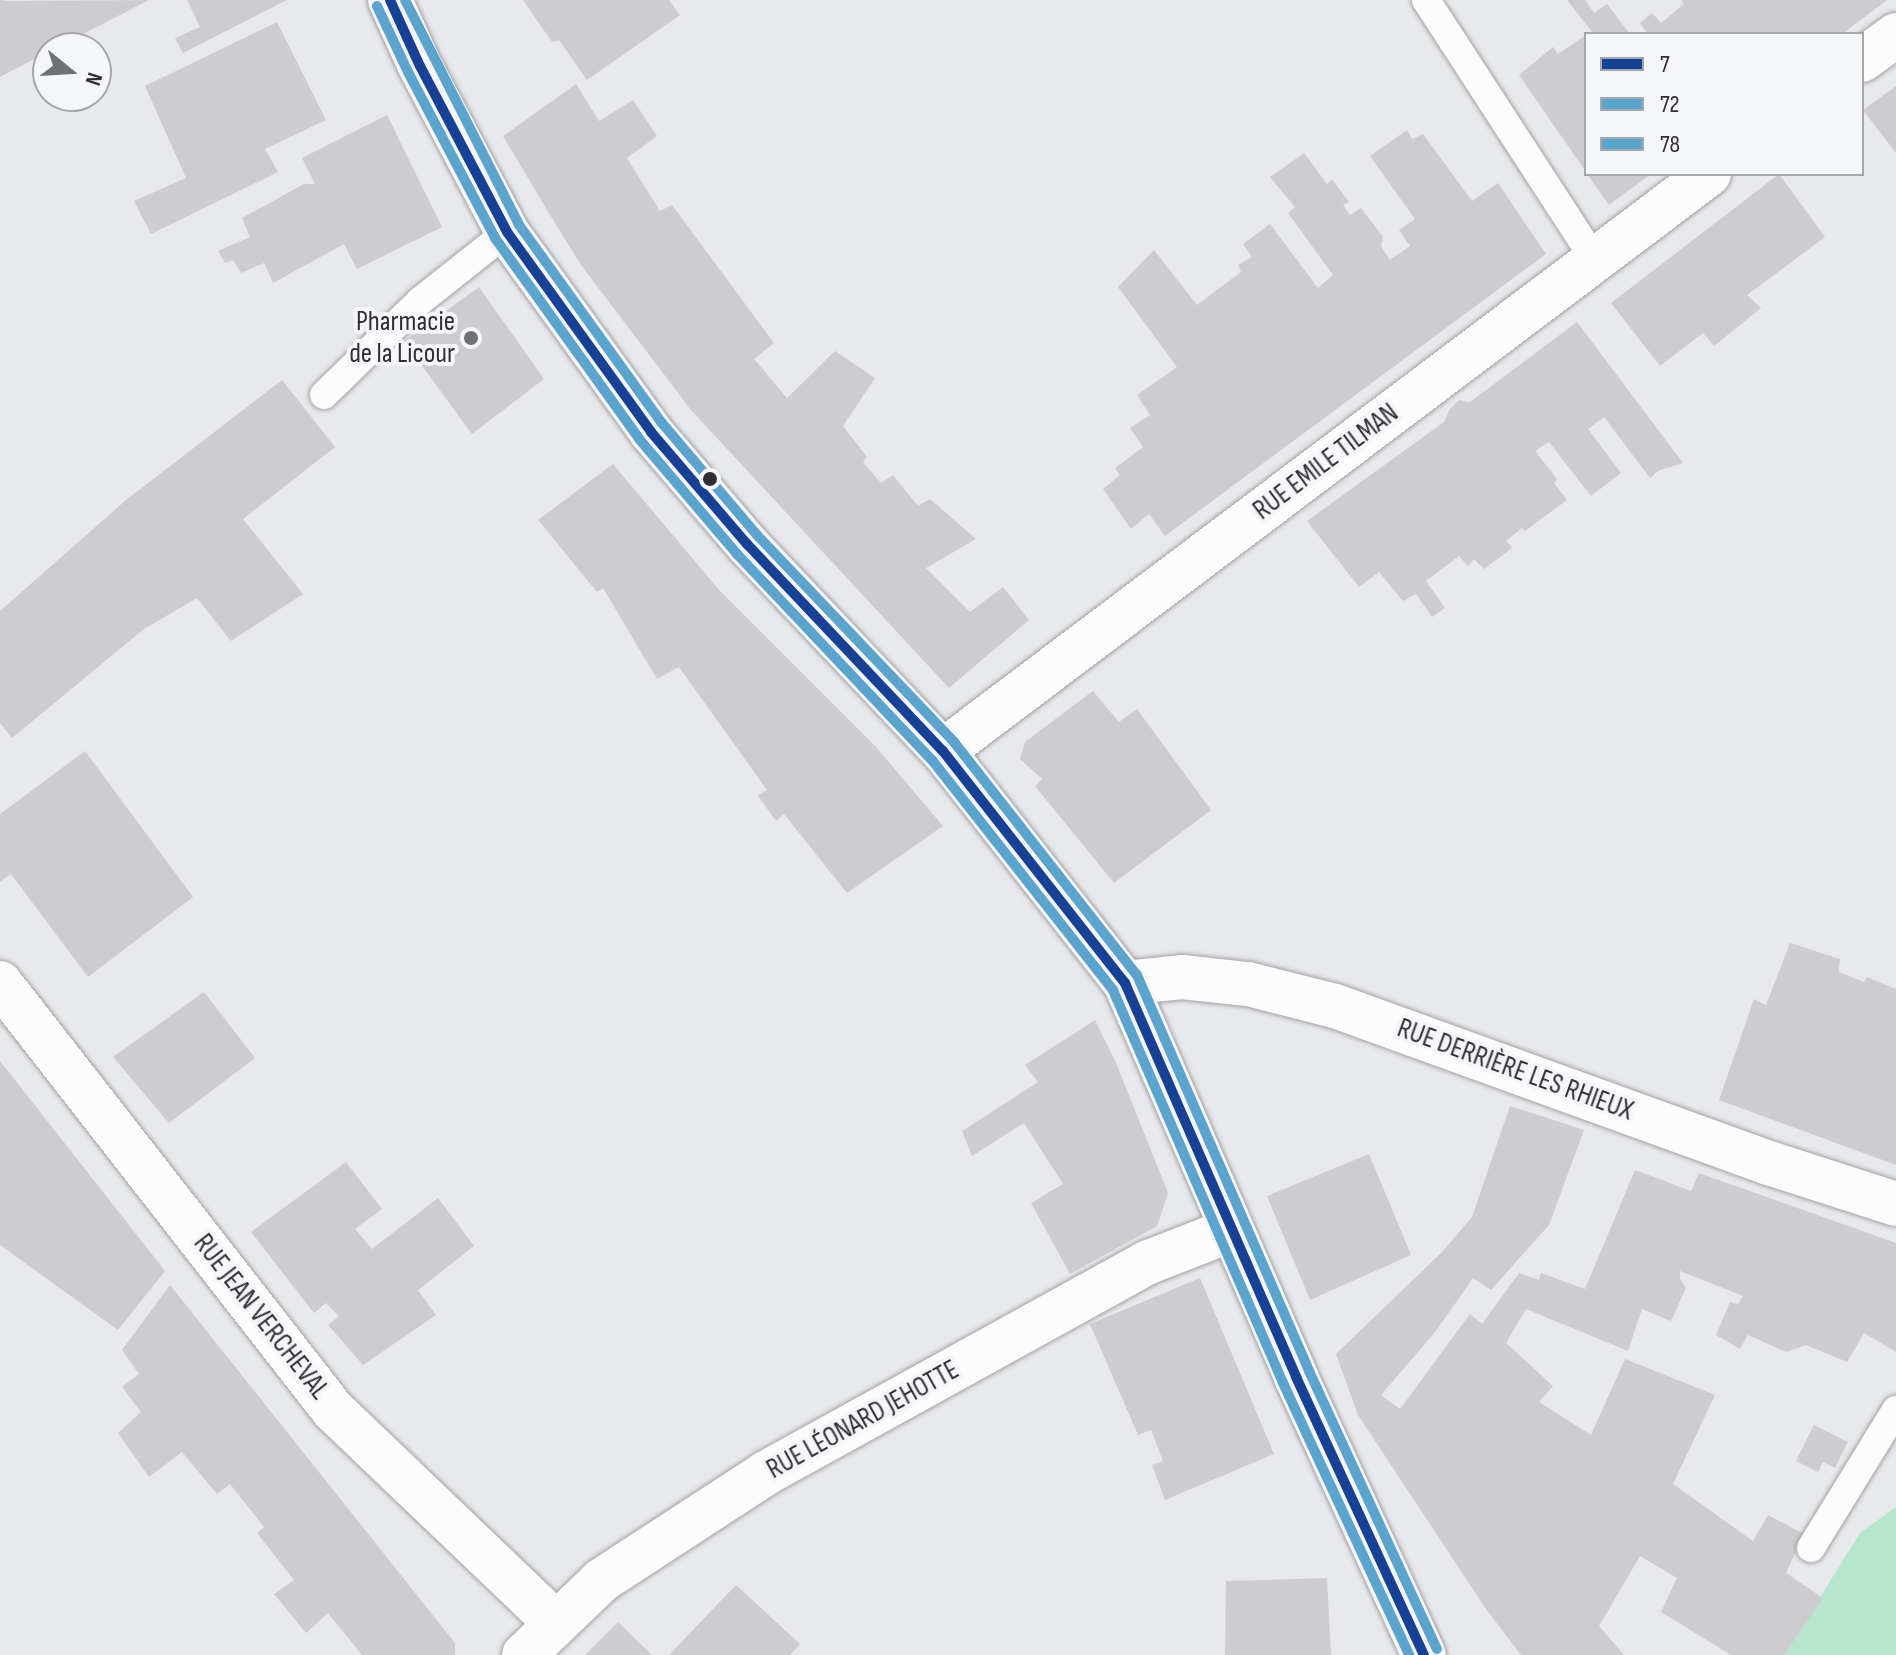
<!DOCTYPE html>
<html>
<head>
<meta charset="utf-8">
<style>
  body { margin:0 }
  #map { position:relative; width:1896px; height:1655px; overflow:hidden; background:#e8e9ec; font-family:"Sofia Sans Condensed",sans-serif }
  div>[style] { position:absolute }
  .green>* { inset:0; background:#b7e6ce }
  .building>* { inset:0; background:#cdccce }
  .roads { filter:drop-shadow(0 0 2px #a1a2a3) drop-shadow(0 0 2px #a1a2a3) }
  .lane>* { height:28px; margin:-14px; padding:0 14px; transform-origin:14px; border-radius:14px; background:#fcfcfc }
  .street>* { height:44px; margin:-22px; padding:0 22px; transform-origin:22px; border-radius:22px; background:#fcfcfc }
  .secondary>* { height:44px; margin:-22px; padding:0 22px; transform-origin:22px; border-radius:22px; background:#f8f5f6 }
  .bus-1>* { height:10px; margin:-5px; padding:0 5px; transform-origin:5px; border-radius:5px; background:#164194 }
  .bus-2>* { height:10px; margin:-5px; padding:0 5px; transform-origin:5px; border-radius:5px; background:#5ba4ce }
  .bus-3>* { height:10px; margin:-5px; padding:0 5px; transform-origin:5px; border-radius:5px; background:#5ba4ce }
  .dots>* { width:22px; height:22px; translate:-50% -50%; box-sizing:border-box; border:4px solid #f5f6fa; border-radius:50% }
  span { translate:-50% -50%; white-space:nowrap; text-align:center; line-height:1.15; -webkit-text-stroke:8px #f5f6fa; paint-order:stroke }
  .poi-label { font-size:28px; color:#303032 }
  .right { translate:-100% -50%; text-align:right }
  .street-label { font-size:28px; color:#303032 }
  .legend { position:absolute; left:1584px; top:32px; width:280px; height:144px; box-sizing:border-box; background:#f5f6fa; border:2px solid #a6a7aa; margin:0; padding:10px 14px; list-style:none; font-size:24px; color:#303032 }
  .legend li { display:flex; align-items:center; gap:16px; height:40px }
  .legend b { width:40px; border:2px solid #a6a7aa }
  .north { position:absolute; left:32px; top:32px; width:80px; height:80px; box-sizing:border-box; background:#f5f6fa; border:2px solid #a6a7aa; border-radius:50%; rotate:108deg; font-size:22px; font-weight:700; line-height:32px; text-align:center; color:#303032 }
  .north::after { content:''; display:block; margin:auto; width:28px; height:36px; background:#707173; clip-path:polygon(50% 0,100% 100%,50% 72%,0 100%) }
</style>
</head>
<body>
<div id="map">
  <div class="green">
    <div style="clip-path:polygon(1896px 1507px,1896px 1655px,1784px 1655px,1860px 1533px)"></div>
  </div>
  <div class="building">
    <div style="clip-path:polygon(0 0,8px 1px,149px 0,56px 48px,48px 48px,48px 52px,0 77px)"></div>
    <div style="clip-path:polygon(187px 0,287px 0,183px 53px,175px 38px,200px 27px)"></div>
    <div style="clip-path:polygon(523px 0,669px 0,680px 15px,587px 80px,559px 40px,552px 42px)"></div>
    <div style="clip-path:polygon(1567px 0,1585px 0,1594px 13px,1607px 4px,1630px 34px,1588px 34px,1592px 32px)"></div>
    <div style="clip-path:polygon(1681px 0,1887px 0,1842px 34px,1648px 34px,1640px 23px,1652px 13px,1661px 23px,1684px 4px)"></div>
    <div style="clip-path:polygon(277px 22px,326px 120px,265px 149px,278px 172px,151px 234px,134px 201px,186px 178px,145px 86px)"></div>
    <div style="clip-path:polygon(1586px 35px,1586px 172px,1519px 75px,1553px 47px,1558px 54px)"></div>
    <div style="clip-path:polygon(576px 84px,599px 121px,633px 100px,657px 136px,627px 158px,660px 211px,672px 205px,774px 343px,754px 359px,787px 398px,835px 351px,875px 378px,843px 426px,867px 457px,863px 462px,881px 483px,893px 475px,918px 506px,930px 499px,976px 539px,926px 568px,970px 612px,1003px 587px,1029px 620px,949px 688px,691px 410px,581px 265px,547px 210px,503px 136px)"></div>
    <div style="clip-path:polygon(1896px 86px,1896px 153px,1863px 110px)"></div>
    <div style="clip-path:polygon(387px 115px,442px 227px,357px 269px,344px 244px,273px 283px,264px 263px,241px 273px,233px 260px,225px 263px,218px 251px,250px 237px,242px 218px,304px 184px,315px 184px,302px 158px)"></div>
    <div style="clip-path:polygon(1407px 130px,1412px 139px,1423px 134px,1472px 201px,1498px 183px,1546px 254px,1165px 536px,1149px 514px,1131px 529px,1103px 489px,1120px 475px,1115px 468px,1143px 447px,1130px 428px,1150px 415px,1137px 395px,1177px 367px,1118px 287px,1154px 250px,1197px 305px,1241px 272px,1238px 265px,1252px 257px,1243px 244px,1270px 224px,1318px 288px,1333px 275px,1288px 213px,1295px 207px,1270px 177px,1304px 153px,1327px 184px,1332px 179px,1349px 202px,1343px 205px,1350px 215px,1361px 208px,1383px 237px,1381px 246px,1390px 260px,1410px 246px,1399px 230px,1415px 219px,1370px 156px)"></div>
    <div style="clip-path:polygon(1587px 174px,1651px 174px,1609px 205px)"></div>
    <div style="clip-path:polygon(1779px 174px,1825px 237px,1747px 295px,1761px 308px,1714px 346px,1703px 333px,1660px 366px,1611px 303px)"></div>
    <div style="clip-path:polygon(479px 287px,544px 379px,472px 434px,404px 341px)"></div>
    <div style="clip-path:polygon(1577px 322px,1683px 463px,1658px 471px,1650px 478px,1604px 417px,1588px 429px,1621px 473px,1591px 496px,1549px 442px,1535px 451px,1557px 479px,1554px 483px,1567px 500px,1525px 531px,1522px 528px,1506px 541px,1512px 548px,1484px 569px,1474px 559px,1468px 566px,1459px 556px,1426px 581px,1445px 608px,1432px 617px,1416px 594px,1403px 601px,1379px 572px,1359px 587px,1307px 521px,1444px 422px,1450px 409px,1459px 400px,1470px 402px)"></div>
    <div style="clip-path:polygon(282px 380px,335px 447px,243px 519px,303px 594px,231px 641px,197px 598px,144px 629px,12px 738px,0 723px,0 611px,126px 500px)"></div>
    <div style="clip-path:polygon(613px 464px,719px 590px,876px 747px,943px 826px,847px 893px,784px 814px,776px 821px,758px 796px,767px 790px,679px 667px,657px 679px,603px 588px,597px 592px,538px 520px)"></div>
    <div style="clip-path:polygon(1093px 691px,1119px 722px,1137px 709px,1211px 810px,1114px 883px,1035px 786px,1042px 779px,1020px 759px,1025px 742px)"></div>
    <div style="clip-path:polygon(85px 751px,193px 897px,88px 977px,11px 874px,0 882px,0 814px)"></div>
    <div style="clip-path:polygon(1790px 943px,1840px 959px,1839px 972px,1864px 982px,1867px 977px,1896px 989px,1896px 1165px,1719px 1100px,1754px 999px,1766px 1005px)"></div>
    <div style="clip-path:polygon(204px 992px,255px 1058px,169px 1123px,113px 1057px)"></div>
    <div style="clip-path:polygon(1095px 1020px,1116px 1063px,1168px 1193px,1157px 1226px,1070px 1274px,1031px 1203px,1063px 1184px,1024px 1123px,972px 1156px,962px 1131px,1038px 1082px,1025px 1065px)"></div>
    <div style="clip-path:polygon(0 1061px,165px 1271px,118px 1330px,0 1245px)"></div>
    <div style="clip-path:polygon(1510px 1106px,1584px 1130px,1549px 1225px,1491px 1290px,1473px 1278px,1436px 1331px,1381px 1395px,1400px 1409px,1470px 1314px,1482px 1324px,1519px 1273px,1539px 1280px,1541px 1273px,1585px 1289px,1635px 1170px,1691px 1191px,1699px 1173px,1896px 1243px,1896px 1352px,1864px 1333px,1847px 1362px,1806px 1345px,1786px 1352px,1748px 1335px,1740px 1349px,1716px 1335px,1730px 1302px,1738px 1304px,1743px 1296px,1680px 1271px,1680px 1279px,1686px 1288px,1671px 1321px,1642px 1309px,1628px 1351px,1526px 1309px,1506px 1343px,1553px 1386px,1539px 1402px,1591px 1435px,1625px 1359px,1715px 1395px,1673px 1484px,1753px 1541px,1768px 1515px,1804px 1534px,1786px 1573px,1823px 1598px,1784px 1655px,1731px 1655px,1661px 1612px,1677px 1578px,1640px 1556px,1599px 1626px,1624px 1655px,1521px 1655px,1486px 1609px,1358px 1415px,1336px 1354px,1442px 1252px,1472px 1217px)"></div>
    <div style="clip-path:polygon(1369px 1154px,1411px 1255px,1310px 1300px,1267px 1196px)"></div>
    <div style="clip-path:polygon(346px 1162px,382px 1209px,355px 1229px,372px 1249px,438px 1198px,474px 1246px,418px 1290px,436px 1315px,363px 1365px,328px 1325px,339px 1316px,326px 1303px,314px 1313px,251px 1232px)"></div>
    <div style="clip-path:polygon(1200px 1278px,1274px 1454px,1165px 1500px,1152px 1465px,1163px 1461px,1151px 1430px,1138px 1435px,1090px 1324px)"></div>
    <div style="clip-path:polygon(170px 1285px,455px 1643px,455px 1655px,362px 1655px,328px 1613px,306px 1633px,274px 1594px,294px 1580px,257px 1533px,264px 1527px,230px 1484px,217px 1494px,182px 1452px,149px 1477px,118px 1433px,141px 1412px,122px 1387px,139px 1374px,122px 1350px)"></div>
    <div style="clip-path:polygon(1814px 1425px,1848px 1442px,1835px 1468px,1823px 1462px,1818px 1472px,1796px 1461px)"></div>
    <div style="clip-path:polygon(1327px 1578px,1331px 1655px,1225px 1655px,1226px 1581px)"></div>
    <div style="clip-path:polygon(736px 1585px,800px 1644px,790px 1655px,669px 1655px)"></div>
    <div style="clip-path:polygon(618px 1622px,652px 1655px,585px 1655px)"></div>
  </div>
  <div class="roads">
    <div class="lane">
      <div style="left:1426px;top:0;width:309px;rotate:57deg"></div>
      <div style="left:324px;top:395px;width:134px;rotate:-44.4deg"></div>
      <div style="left:420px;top:301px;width:111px;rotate:-38.4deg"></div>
      <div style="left:1811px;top:1548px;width:162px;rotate:-58.4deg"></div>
    </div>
    <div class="street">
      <div style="left:1862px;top:60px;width:42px;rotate:-36.3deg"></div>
      <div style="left:943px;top:751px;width:959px;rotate:-36.99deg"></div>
      <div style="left:0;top:983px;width:541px;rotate:52.05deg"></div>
      <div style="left:333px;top:1410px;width:307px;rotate:43.7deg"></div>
      <div style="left:1125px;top:983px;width:57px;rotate:-6deg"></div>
      <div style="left:1182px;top:977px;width:66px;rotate:6.1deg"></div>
      <div style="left:1248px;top:984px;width:90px;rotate:14.2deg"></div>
      <div style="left:1335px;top:1006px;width:462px;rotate:19.9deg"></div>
      <div style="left:1769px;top:1163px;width:133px;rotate:17.9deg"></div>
      <div style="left:524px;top:1655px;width:108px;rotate:-43.9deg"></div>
      <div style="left:602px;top:1580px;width:196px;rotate:-33.1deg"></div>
      <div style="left:766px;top:1473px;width:437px;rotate:-28.9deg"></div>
      <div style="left:1149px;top:1262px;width:88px;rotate:-21.3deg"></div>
    </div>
    <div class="secondary">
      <div style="left:390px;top:0;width:72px;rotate:65.6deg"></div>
      <div style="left:420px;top:66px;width:187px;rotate:62.3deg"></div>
      <div style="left:507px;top:232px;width:246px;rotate:54.2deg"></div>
      <div style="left:651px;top:432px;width:148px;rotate:49.4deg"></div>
      <div style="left:747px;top:544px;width:285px;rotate:46.6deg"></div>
      <div style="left:943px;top:751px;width:295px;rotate:51.9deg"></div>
      <div style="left:1125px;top:983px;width:430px;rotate:66.5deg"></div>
      <div style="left:1296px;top:1377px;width:306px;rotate:65.3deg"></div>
    </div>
  </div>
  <div class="bus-1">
    <div style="left:390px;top:0;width:72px;rotate:65.6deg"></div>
    <div style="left:420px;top:66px;width:187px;rotate:62.3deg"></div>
    <div style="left:507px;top:232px;width:246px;rotate:54.2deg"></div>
    <div style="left:651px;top:432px;width:148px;rotate:49.4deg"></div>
    <div style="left:747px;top:544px;width:285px;rotate:46.6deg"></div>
    <div style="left:943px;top:751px;width:295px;rotate:51.9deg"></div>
    <div style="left:1125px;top:983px;width:430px;rotate:66.5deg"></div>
    <div style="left:1296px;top:1377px;width:306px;rotate:65.3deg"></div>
  </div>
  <div class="bus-2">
    <div style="left:377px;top:6px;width:73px;rotate:64.8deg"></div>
    <div style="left:408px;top:72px;width:187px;rotate:62.3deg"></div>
    <div style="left:495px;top:238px;width:249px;rotate:54.3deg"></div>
    <div style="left:640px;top:440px;width:150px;rotate:49.6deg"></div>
    <div style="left:737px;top:554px;width:284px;rotate:46.6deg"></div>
    <div style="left:932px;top:760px;width:293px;rotate:51.8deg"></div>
    <div style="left:1113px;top:990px;width:428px;rotate:66.6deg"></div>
    <div style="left:1283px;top:1383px;width:300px;rotate:65.1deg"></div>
  </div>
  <div class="bus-3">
    <div style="left:405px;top:0;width:252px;rotate:63.1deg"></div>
    <div style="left:519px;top:225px;width:244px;rotate:54.2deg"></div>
    <div style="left:662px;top:423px;width:147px;rotate:49.7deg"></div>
    <div style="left:757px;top:535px;width:286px;rotate:46.4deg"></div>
    <div style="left:954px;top:742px;width:296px;rotate:51.9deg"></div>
    <div style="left:1137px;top:975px;width:432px;rotate:66.5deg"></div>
    <div style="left:1309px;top:1371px;width:306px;rotate:65.3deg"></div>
  </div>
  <div class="dots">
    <div style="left:471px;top:338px;background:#707173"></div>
    <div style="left:710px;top:479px;background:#303032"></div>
  </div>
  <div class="poi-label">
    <span class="right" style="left:455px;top:338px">Pharmacie<br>de la Licour</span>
  </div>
  <div class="street-label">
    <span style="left:1326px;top:462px;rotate:-37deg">RUE EMILE TILMAN</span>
    <span style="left:1515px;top:1070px;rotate:20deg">RUE DERRIÈRE LES RHIEUX</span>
    <span style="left:261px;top:1317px;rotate:52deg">RUE JEAN VERCHEVAL</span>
    <span style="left:863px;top:1420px;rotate:-29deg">RUE LÉONARD JEHOTTE</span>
  </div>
  <ul class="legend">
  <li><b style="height:10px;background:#164194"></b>7</li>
  <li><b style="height:10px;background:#5ba4ce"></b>72</li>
  <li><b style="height:10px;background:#5ba4ce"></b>78</li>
  </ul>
  <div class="north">N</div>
</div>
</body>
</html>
